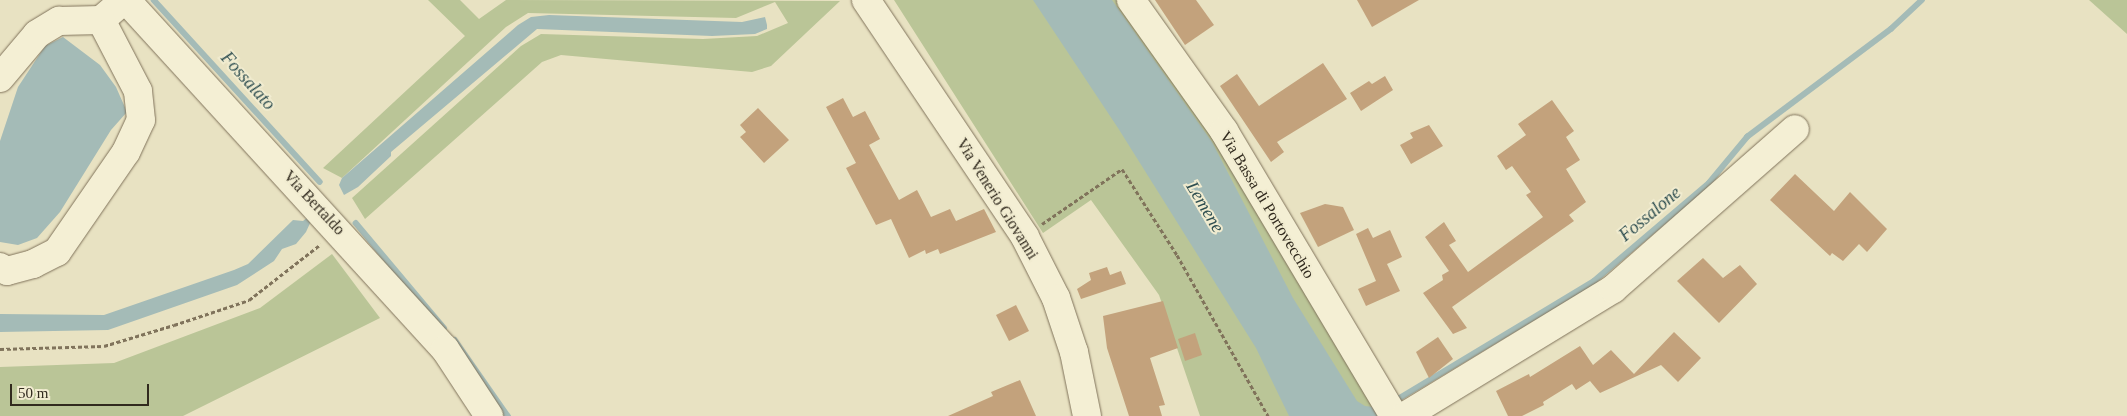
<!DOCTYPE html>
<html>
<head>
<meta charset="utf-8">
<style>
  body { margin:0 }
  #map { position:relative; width:2127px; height:416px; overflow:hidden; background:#e8e2c2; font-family:"Times New Roman",serif }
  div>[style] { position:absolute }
  .green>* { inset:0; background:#bac597 }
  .water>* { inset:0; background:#a4bbb7 }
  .stream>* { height:5.5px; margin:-2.75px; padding:0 2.75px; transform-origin:2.75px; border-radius:2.75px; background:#a4bbb7 }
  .building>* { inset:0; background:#c3a27c }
  .path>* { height:3px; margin-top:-1.5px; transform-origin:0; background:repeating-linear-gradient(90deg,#80735b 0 4px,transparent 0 6.5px) }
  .roads { filter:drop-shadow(0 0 1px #80735b) drop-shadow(0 0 1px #80735b) }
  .minor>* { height:28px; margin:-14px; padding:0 14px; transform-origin:14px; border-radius:14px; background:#f4efd4 }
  span { translate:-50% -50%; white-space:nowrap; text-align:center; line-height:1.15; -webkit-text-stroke:4px #f1ecd0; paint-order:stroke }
  .street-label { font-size:16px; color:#312a1e }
  .water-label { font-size:18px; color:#2e4e50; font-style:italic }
  .scale { position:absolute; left:10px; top:384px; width:139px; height:22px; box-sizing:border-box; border:2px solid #312a1e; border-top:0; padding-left:6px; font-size:15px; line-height:18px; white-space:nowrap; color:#312a1e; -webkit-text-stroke:4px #f1ecd0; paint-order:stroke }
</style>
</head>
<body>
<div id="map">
  <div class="green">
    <div style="clip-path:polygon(428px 0,460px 0,479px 19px,506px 0,840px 1px,771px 66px,752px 72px,561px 55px,542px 62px,365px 219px,352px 198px,521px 46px,541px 34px,703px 39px,757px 36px,788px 23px,775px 2px,736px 18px,528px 13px,506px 27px,342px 178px,323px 168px,465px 36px)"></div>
    <div style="clip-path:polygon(894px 0,1126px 0,1386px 416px,1200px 416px,1159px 295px,1091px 200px,1043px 233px)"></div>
    <div style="clip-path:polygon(2089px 0,2127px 0,2127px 34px)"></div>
    <div style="clip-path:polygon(332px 254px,380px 318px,183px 416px,0 416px,0 367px,114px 363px,260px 308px)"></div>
  </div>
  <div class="water">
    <div style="clip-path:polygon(1033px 0,1112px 0,1212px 142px,1293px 298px,1357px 401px,1365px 406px,1374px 407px,1379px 416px,1289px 416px,1256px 348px,1118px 128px)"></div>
    <div style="clip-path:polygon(549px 15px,742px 22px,765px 17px,767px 25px,767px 29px,755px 34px,712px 36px,537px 29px,391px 152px,391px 156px,358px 187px,344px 195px,339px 185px,342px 178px,518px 25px,531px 17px)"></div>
    <div style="clip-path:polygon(63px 37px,100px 65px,116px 87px,127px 112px,111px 130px,60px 212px,37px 238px,18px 245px,0 242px,0 141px,18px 87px,45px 46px)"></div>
    <div style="clip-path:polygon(308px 217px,311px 221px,306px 232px,296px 244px,282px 249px,274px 261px,237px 285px,108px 330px,0 332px,0 314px,104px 315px,234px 270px,248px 264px,293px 220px,303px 221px)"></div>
  </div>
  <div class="stream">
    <div style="left:154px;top:0;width:246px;rotate:47.6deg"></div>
    <div style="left:356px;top:223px;width:137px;rotate:50deg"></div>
    <div style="left:455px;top:340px;width:93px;rotate:55.1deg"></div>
    <div style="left:1393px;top:402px;width:235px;rotate:-31deg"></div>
    <div style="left:1594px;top:281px;width:151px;rotate:-40.4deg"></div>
    <div style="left:1709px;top:183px;width:60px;rotate:-50.4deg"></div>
    <div style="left:1747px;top:137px;width:180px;rotate:-36.9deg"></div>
    <div style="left:1891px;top:29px;width:42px;rotate:-43.1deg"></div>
  </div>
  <div class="building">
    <div style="clip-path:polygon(1155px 0,1196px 0,1214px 25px,1185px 45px)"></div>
    <div style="clip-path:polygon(1357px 0,1419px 0,1372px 27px)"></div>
    <div style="clip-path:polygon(1323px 63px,1347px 99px,1277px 142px,1284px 152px,1271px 162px,1220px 86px,1237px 74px,1259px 106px)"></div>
    <div style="clip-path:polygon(1385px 76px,1393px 90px,1361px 111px,1350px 93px,1369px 81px,1372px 84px)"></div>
    <div style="clip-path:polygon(843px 98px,853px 117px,865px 111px,880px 139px,869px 145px,899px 200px,917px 190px,931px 217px,950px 209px,956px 221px,984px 209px,996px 232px,940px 254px,938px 249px,926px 254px,925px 250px,909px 258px,891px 219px,876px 225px,846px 168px,856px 163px,826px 107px)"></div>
    <div style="clip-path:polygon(1552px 100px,1574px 131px,1566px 137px,1580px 160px,1566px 169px,1586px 202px,1569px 215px,1574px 221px,1452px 307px,1467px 328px,1453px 334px,1423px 293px,1443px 280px,1442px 275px,1449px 271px,1425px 237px,1444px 222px,1456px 241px,1449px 245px,1468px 272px,1543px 217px,1526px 195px,1531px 192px,1512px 166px,1506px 170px,1497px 156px,1526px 135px,1518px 124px)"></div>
    <div style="clip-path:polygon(758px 108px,789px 140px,764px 163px,740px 137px,746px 132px,740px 125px)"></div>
    <div style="clip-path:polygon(1429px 125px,1443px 146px,1411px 164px,1400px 145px,1413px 138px,1410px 133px)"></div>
    <div style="clip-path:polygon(1795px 174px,1834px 211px,1850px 192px,1887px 229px,1867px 252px,1859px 244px,1843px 261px,1832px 253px,1830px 256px,1770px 200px)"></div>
    <div style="clip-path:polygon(1325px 204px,1343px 207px,1354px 230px,1318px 247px,1300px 213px)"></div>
    <div style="clip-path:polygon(1368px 228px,1373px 238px,1390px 230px,1402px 257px,1387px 264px,1400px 291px,1366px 306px,1358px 289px,1376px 281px,1356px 234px)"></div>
    <div style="clip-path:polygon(1703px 258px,1723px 278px,1740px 265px,1757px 284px,1719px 323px,1677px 281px)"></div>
    <div style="clip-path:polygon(1107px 267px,1110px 275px,1121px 271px,1126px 284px,1081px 299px,1077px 289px,1091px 280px,1089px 273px)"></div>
    <div style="clip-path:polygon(1163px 301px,1178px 348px,1150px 358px,1165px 405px,1159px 406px,1162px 416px,1129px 416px,1107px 348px,1103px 316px)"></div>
    <div style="clip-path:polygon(1016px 305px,1029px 331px,1009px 341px,996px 315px)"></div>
    <div style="clip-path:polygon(1674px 332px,1701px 358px,1678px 382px,1661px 365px,1600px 393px,1590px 381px,1576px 390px,1572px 384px,1543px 402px,1544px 405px,1522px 416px,1508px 416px,1496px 391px,1529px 374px,1530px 377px,1580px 346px,1593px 365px,1611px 350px,1634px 374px)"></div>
    <div style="clip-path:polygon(1195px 333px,1202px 355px,1185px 361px,1178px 339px)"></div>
    <div style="clip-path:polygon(1438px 337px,1453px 359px,1429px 378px,1416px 352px)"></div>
    <div style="clip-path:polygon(1020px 380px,1036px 416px,948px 416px,993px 396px,991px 392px)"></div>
  </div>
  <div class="path">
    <div style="left:1042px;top:224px;width:97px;rotate:-34.5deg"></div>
    <div style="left:1122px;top:169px;width:102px;rotate:57.4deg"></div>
    <div style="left:1177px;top:255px;width:185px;rotate:60.5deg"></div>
    <div style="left:0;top:349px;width:104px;rotate:-1.7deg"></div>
    <div style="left:104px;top:346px;width:73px;rotate:-16.7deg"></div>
    <div style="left:174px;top:325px;width:79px;rotate:-18.4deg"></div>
    <div style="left:249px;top:300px;width:91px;rotate:-37.9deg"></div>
  </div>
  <div class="roads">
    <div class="minor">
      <div style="left:126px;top:0;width:473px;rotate:47.6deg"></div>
      <div style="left:445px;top:349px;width:80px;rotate:56.7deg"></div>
      <div style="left:866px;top:0;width:285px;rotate:56.1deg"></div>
      <div style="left:1025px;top:237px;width:68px;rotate:63.1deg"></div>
      <div style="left:1056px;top:298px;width:57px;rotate:71.6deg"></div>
      <div style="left:1074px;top:352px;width:65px;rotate:78.5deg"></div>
      <div style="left:1131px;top:0;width:161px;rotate:54.6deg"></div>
      <div style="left:1224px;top:131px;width:332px;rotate:59.2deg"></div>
      <div style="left:0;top:78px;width:57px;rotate:-49.9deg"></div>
      <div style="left:37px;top:34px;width:26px;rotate:-31deg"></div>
      <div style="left:59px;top:21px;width:42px;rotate:-1.4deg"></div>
      <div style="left:101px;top:20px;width:18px;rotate:-41deg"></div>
      <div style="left:0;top:267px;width:8px;rotate:30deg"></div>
      <div style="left:7px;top:271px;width:27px;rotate:-15deg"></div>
      <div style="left:33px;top:264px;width:27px;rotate:-27deg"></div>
      <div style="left:57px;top:252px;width:121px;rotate:-55.4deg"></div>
      <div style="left:126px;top:152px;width:35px;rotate:-65deg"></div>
      <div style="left:141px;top:120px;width:29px;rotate:-96deg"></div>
      <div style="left:138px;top:91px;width:80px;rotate:-117.5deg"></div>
      <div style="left:1405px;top:416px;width:244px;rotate:-31.4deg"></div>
      <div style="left:1613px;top:289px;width:242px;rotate:-41.3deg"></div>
    </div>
  </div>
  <div class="street-label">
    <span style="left:997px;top:199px;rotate:58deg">Via Venerio Giovanni</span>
    <span style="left:314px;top:203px;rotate:47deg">Via Bertaldo</span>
    <span style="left:1267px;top:205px;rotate:59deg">Via Bassa di Portovecchio</span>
  </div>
  <div class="water-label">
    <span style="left:248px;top:81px;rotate:48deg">Fossalato</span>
    <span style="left:1205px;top:207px;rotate:59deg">Lemene</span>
    <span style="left:1650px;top:214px;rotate:-40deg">Fossalone</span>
  </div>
  <div class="scale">50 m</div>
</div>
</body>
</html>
